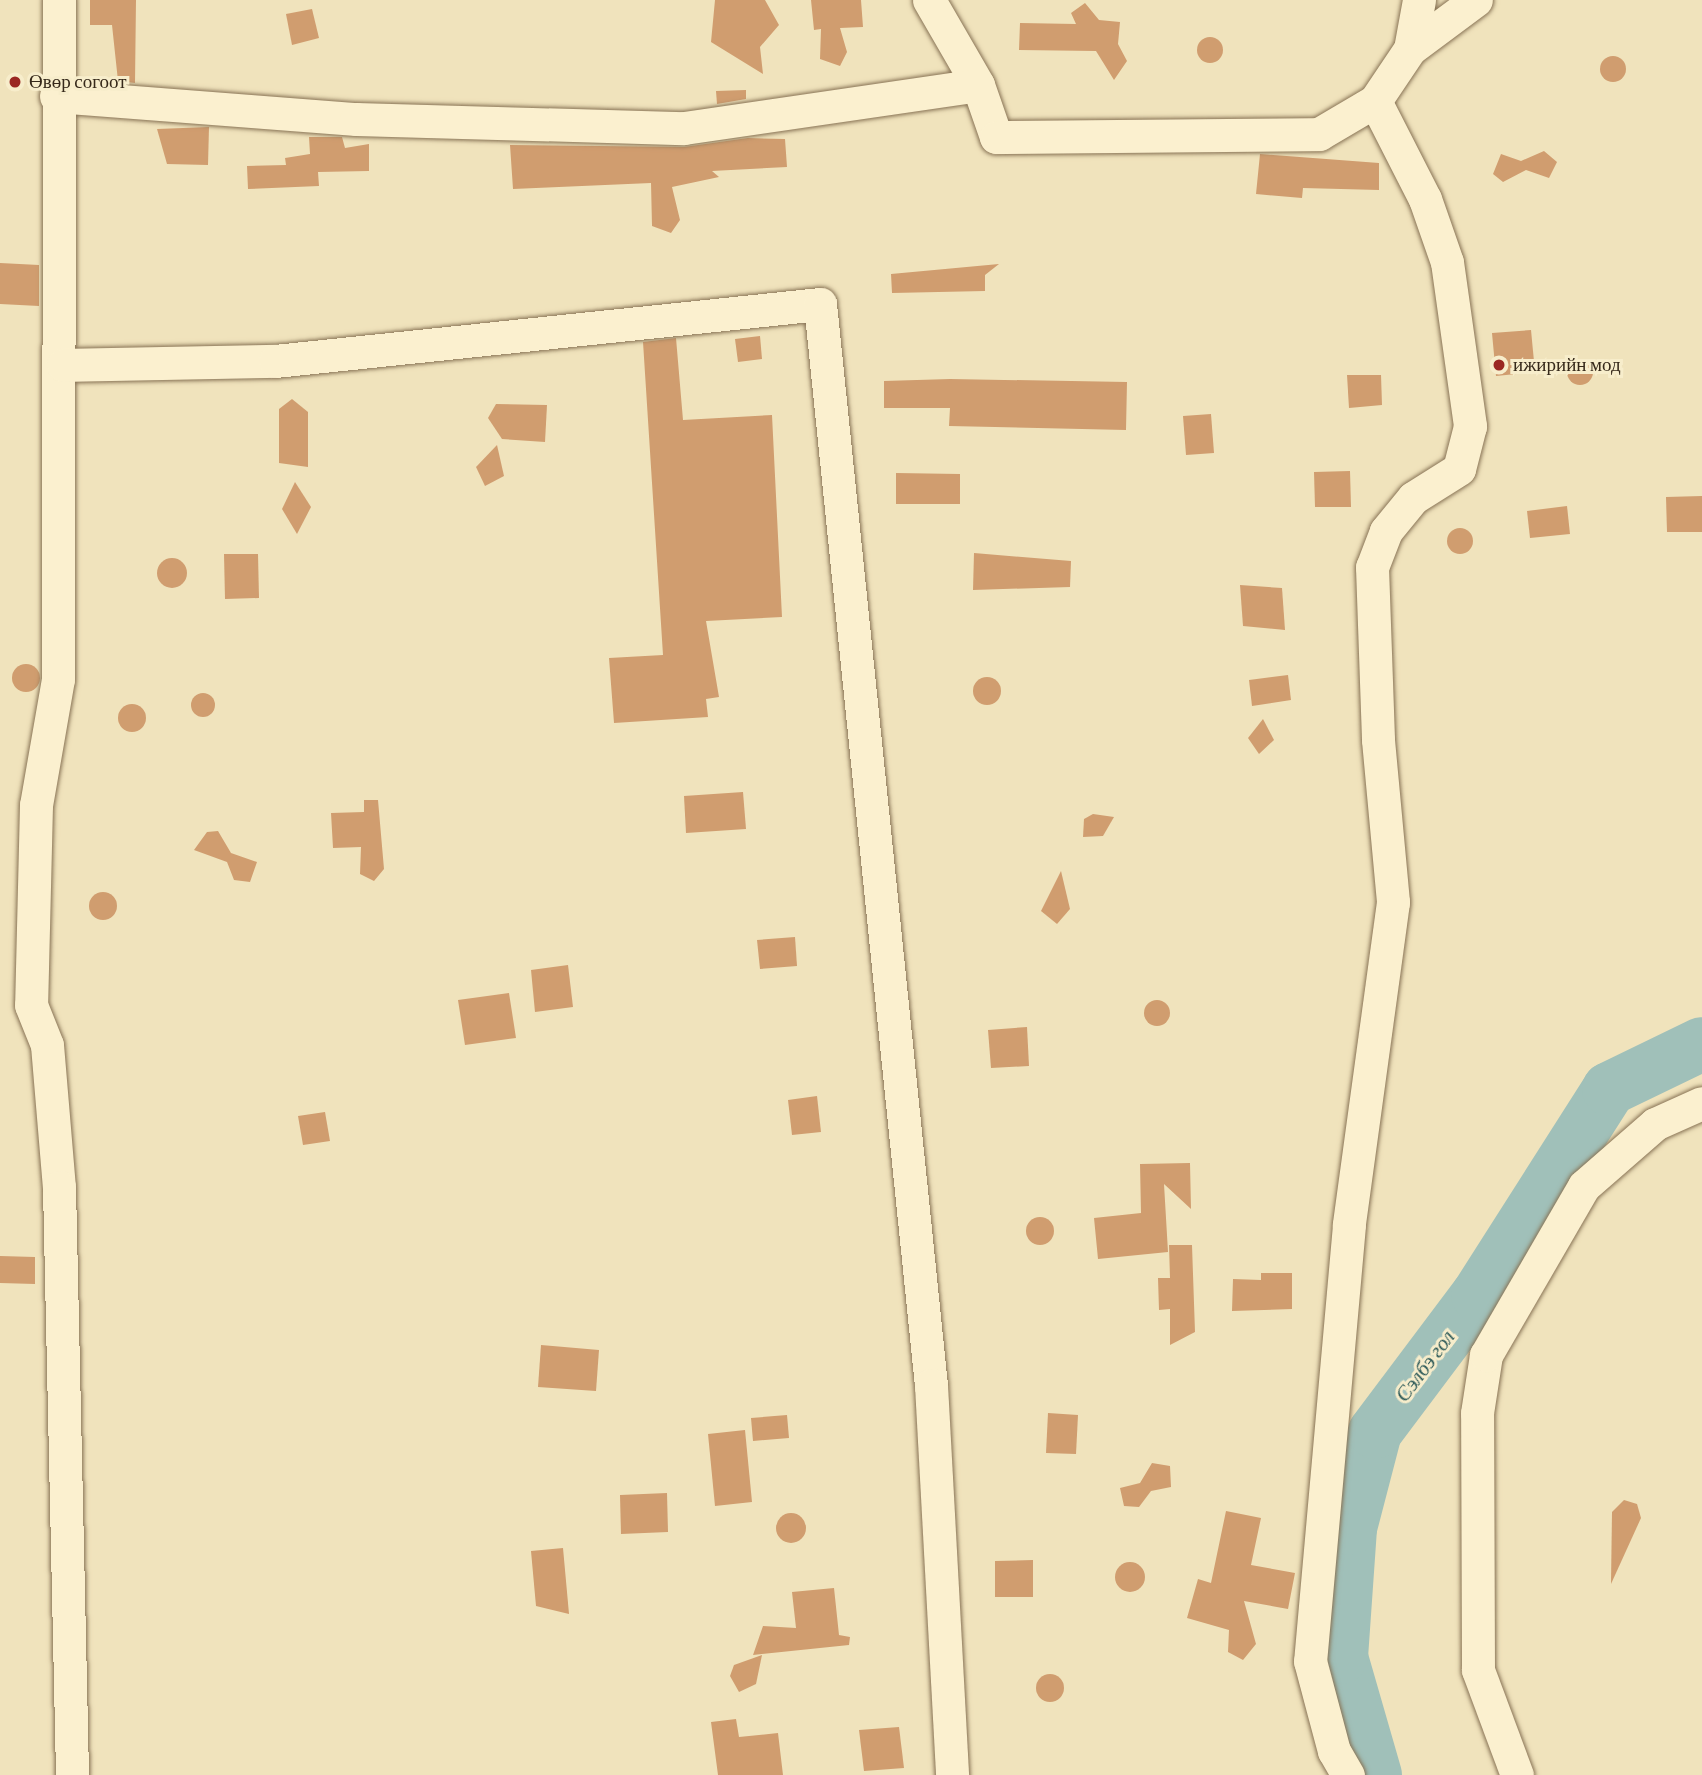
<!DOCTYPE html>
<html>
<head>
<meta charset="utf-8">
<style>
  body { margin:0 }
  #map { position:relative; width:1702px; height:1775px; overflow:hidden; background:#f0e3bc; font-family:"Crimson Pro",serif }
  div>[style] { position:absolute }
  .river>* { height:54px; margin:-27px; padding:0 27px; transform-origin:27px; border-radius:27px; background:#a0c0b9 }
  .building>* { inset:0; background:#d09d6f }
  .round { border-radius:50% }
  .roads { filter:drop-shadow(0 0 2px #887355) drop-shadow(0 0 2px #887355) }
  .minor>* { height:33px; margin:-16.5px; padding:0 16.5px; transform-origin:16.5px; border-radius:16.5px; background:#fbf0cf }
  .dots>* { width:19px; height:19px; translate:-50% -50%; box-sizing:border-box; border:4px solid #f7edcb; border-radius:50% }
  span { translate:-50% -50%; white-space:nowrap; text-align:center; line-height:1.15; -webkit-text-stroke:6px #f7edcb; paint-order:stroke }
  .poi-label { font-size:19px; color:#36291a }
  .left { translate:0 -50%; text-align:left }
  .water-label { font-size:21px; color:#295756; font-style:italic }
</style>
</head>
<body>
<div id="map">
  <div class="river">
    <div style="left:1375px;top:1775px;width:123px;rotate:-106.1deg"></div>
    <div style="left:1341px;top:1657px;width:129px;rotate:-86deg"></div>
    <div style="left:1350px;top:1528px;width:99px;rotate:-75.4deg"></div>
    <div style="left:1375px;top:1432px;width:171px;rotate:-53.1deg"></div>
    <div style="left:1478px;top:1295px;width:244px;rotate:-57.5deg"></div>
    <div style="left:1609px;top:1089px;width:103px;rotate:-25.8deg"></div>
  </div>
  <div class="building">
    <div style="clip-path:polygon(90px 0,136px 0,135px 83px,118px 81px,112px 25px,90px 25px)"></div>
    <div style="clip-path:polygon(715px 0,765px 0,779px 25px,760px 47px,763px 74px,711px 42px)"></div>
    <div style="clip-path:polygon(811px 0,861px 0,863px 27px,840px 28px,847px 52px,840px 66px,820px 59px,821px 29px,814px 30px)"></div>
    <div style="clip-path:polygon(1085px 3px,1099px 20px,1120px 22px,1118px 44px,1127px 61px,1114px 80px,1096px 51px,1019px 50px,1020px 23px,1076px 24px,1071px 13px)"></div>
    <div style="clip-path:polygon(312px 9px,319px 38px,292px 45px,286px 14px)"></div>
    <div class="round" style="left:1197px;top:37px;width:26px;height:26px"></div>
    <div class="round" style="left:1600px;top:56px;width:26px;height:26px"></div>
    <div style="clip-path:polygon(746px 90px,746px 99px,717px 104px,716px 91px)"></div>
    <div style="clip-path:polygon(209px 127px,208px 165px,167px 164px,157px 129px)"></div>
    <div style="clip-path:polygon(309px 137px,342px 137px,345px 148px,369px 144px,369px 171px,318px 172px,319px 186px,248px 189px,247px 166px,286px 165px,285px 158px,310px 154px)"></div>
    <div style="clip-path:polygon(748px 138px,785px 139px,787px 167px,712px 171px,719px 177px,672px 187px,680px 220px,671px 233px,652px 226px,651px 183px,513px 189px,510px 145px,684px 147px)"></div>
    <div style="clip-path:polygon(1544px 151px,1557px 162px,1549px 178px,1526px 170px,1503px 182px,1493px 174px,1501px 154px,1521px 161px)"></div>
    <div style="clip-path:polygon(1260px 154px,1379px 163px,1379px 190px,1303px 188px,1302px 198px,1256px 194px)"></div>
    <div style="clip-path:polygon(0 263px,39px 265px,39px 306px,0 304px)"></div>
    <div style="clip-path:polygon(999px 264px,985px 275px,985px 291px,892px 293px,891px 274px)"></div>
    <div style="clip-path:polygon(1531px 330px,1535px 372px,1496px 376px,1492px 333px)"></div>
    <div style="clip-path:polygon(760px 336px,762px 359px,738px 362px,735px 339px)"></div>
    <div style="clip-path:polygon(676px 338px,683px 420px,772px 415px,782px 617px,706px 621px,719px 697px,706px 699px,708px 717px,614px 723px,609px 658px,663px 655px,643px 342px)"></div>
    <div class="round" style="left:1567px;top:359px;width:26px;height:26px"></div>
    <div style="clip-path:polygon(1347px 375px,1381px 375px,1382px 405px,1349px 408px)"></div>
    <div style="clip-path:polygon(950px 379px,1127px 382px,1126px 430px,949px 426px,950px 408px,884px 408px,884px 381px)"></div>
    <div style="clip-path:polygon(292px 399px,308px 412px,308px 467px,279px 463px,279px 409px)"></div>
    <div style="clip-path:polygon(496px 404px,547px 405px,545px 442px,502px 439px,488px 418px)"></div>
    <div style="clip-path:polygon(1211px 414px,1214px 453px,1186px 455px,1183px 416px)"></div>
    <div style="clip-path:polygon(497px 445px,504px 476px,485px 486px,476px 467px)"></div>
    <div style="clip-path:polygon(1350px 471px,1351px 507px,1315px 507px,1314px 472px)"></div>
    <div style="clip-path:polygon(896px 473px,960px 474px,960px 504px,896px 504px)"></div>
    <div style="clip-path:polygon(295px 482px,311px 507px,297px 534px,282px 509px)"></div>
    <div style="clip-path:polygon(1702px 496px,1702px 532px,1667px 532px,1666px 497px)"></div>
    <div style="clip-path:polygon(1567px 506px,1570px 534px,1530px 538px,1527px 511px)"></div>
    <div class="round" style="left:1447px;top:528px;width:26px;height:26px"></div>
    <div style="clip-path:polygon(974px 553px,1071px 561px,1070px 587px,973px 590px)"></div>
    <div style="clip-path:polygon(224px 554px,258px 554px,259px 598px,225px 599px)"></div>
    <div class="round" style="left:157px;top:558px;width:30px;height:30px"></div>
    <div style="clip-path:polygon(1240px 585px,1282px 588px,1285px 630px,1243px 626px)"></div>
    <div class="round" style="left:12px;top:664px;width:28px;height:28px"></div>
    <div style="clip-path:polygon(1288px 675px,1291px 700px,1252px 706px,1249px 680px)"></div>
    <div class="round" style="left:973px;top:677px;width:28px;height:28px"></div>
    <div class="round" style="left:191px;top:693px;width:24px;height:24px"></div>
    <div class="round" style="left:118px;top:704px;width:28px;height:28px"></div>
    <div style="clip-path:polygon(1263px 719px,1274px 740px,1259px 754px,1248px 738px)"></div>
    <div style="clip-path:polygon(743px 792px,746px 829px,686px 833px,684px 796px)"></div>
    <div style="clip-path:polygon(364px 800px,378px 800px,384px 869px,374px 881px,360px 874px,361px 847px,333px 848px,331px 813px,364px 812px)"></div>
    <div style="clip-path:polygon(1093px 814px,1114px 817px,1103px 836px,1083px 837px,1084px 819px)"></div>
    <div style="clip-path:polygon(218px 831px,231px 853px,257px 862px,250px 882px,234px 880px,227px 862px,194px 850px,207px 832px)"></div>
    <div style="clip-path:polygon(1061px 871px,1070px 909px,1057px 924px,1041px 911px)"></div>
    <div class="round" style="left:89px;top:892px;width:28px;height:28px"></div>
    <div style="clip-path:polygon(795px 937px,797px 966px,760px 969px,757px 940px)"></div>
    <div style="clip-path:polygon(568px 965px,573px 1007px,535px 1012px,531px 970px)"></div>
    <div style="clip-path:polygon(509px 993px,516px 1038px,465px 1045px,458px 1000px)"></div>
    <div class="round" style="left:1144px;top:1000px;width:26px;height:26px"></div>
    <div style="clip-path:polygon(1027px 1027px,1029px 1066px,991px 1068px,988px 1030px)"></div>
    <div style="clip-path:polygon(817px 1096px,821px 1132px,792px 1135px,788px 1100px)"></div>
    <div style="clip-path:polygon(325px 1112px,330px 1141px,303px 1145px,298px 1116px)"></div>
    <div style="clip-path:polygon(1190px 1163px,1191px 1209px,1164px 1184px,1168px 1252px,1098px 1259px,1094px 1218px,1141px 1213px,1140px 1164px)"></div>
    <div class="round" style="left:1026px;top:1217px;width:28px;height:28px"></div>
    <div style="clip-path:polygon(1169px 1245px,1192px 1245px,1195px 1332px,1170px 1345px,1170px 1309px,1159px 1310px,1158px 1278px,1170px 1278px)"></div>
    <div style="clip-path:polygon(0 1256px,35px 1257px,35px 1284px,0 1283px)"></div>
    <div style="clip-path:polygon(1261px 1273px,1292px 1273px,1292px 1309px,1232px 1311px,1233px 1279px,1261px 1280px)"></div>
    <div style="clip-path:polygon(541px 1345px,599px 1350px,596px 1391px,538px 1387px)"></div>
    <div style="clip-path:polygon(1048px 1413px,1078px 1415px,1076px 1454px,1046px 1453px)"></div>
    <div style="clip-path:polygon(787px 1415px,789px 1438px,753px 1441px,751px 1418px)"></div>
    <div style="clip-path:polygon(745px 1430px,752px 1502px,715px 1506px,708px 1434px)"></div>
    <div style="clip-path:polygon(1152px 1463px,1170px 1466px,1171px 1487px,1151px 1491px,1139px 1507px,1124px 1506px,1120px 1488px,1140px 1483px)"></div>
    <div style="clip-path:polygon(667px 1493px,668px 1532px,621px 1534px,620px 1495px)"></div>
    <div style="clip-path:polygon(1624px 1500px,1637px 1504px,1641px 1518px,1611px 1584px,1612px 1512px)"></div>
    <div style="clip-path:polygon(1226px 1511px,1261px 1518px,1251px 1565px,1295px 1573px,1288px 1609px,1244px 1601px,1256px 1644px,1243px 1660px,1228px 1652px,1229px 1630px,1187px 1618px,1198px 1579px,1211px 1583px)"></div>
    <div class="round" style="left:776px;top:1513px;width:30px;height:30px"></div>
    <div style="clip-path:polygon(563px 1548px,569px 1614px,536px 1606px,531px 1551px)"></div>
    <div style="clip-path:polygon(1033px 1560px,1033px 1597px,995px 1597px,995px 1561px)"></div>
    <div class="round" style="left:1115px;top:1562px;width:30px;height:30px"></div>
    <div style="clip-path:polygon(834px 1588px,839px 1635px,850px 1637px,849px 1645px,753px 1655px,763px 1626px,796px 1628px,792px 1592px)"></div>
    <div style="clip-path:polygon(762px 1655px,756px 1684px,739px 1692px,730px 1676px,734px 1665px)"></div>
    <div class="round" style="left:1036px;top:1674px;width:28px;height:28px"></div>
    <div style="clip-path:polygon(736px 1719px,739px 1737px,778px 1733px,783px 1775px,718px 1775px,711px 1722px)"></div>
    <div style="clip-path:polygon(899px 1727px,904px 1768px,864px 1771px,859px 1730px)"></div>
  </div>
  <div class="roads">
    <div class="minor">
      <div style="left:59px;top:0;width:679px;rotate:90.08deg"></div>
      <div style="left:58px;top:679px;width:128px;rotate:99.9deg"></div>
      <div style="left:36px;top:805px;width:200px;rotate:91.4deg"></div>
      <div style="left:31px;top:1005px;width:43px;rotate:68.2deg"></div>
      <div style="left:47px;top:1045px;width:143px;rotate:85.2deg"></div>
      <div style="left:59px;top:1187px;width:588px;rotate:88.73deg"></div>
      <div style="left:929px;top:0;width:98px;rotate:60deg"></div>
      <div style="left:978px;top:85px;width:55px;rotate:70.9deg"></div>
      <div style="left:996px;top:137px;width:323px;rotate:-0.5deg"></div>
      <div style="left:1319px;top:134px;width:65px;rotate:-30.5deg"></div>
      <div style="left:1375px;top:101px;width:110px;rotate:63deg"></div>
      <div style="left:1425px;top:199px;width:67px;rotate:70.8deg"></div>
      <div style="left:1447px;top:262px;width:166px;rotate:82deg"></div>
      <div style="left:1470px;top:426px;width:44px;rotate:104.3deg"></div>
      <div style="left:1459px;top:469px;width:54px;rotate:147.8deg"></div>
      <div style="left:1413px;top:498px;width:43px;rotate:129.3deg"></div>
      <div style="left:1386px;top:531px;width:39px;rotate:111deg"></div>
      <div style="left:1372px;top:567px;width:173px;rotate:88deg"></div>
      <div style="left:1378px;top:740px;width:163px;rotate:84.7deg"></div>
      <div style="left:1393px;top:902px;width:326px;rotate:97.8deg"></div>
      <div style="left:1349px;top:1225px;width:438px;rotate:95.1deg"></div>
      <div style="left:1310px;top:1661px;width:93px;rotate:75.1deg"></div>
      <div style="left:1334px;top:1751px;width:28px;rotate:60deg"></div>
      <div style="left:1410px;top:49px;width:50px;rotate:-79.6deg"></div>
      <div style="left:56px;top:96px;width:301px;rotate:4.4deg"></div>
      <div style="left:356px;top:119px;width:328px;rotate:1.6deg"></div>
      <div style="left:684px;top:128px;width:297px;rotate:-8.3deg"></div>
      <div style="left:1375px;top:101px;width:63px;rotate:-56.1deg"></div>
      <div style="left:1410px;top:49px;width:82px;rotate:-36.6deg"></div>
      <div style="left:63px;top:365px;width:212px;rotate:-1.1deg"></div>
      <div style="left:275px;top:361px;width:548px;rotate:-5.97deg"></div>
      <div style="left:820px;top:304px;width:1087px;rotate:84.14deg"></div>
      <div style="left:931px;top:1385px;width:391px;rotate:86.9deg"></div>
      <div style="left:1517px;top:1775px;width:112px;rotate:-110.4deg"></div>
      <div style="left:1478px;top:1670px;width:257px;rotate:-90.2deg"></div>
      <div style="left:1477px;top:1413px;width:59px;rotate:-81.2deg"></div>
      <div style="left:1486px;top:1355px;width:195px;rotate:-59.9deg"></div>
      <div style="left:1584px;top:1186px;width:94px;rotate:-41.1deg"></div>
      <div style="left:1655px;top:1124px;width:51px;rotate:-24.1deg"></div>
    </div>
  </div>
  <div class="dots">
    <div style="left:15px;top:82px;background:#9a2722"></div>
    <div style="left:1499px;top:365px;background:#9a2722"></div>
  </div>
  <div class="poi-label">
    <span class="left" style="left:29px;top:82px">Өвөр согоот</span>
    <span class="left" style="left:1513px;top:365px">ижирийн мод</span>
  </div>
  <div class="water-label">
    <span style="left:1425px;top:1366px;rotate:-53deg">Сэлбэ гол</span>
  </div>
</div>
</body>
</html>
